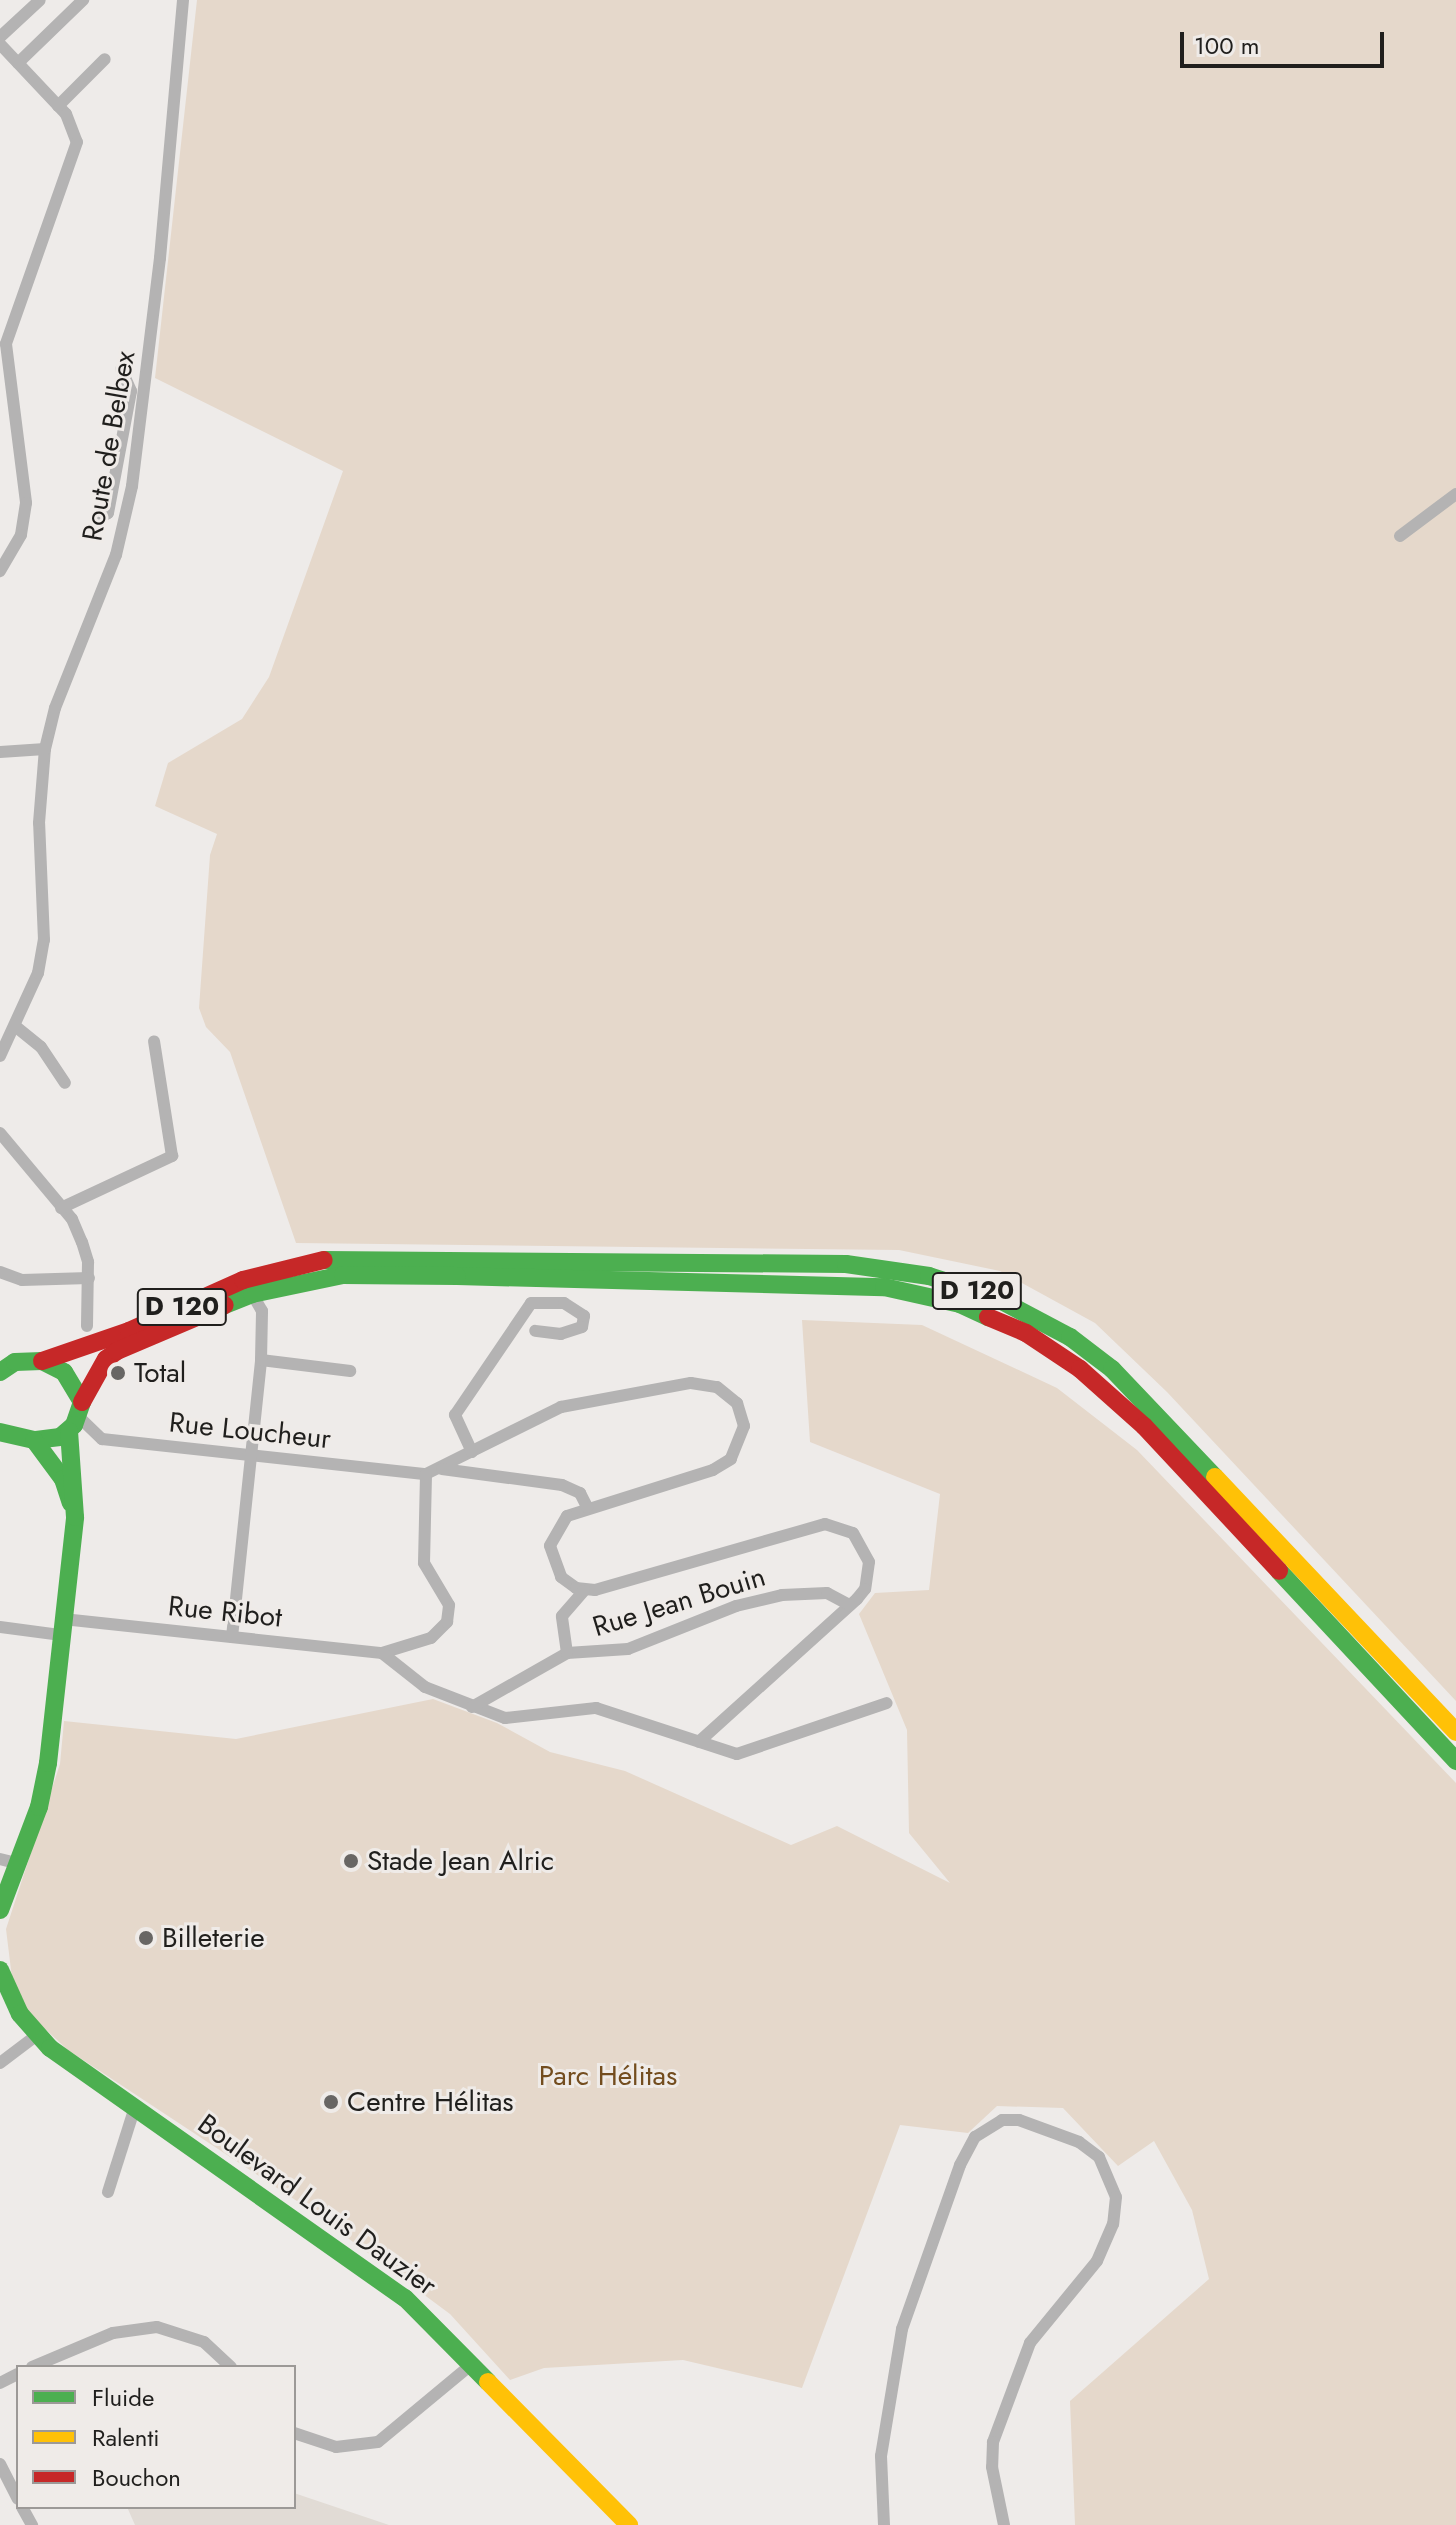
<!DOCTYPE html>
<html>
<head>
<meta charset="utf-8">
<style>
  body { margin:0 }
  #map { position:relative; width:1456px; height:2525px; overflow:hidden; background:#eeebe9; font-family:Jost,sans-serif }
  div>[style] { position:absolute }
  .built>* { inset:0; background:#e1dbd5 }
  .green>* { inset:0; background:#e5d8cb }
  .street>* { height:12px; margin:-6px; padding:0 6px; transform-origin:6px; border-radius:6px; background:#b4b3b3 }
  .fast>* { height:18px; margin:-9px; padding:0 9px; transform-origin:9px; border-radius:9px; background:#4caf50 }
  .slow>* { height:18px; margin:-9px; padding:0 9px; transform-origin:9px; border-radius:9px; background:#ffc107 }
  .jam>* { height:18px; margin:-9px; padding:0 9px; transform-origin:9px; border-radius:9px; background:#c62828 }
  .dots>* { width:22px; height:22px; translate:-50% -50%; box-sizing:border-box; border:4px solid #efebe8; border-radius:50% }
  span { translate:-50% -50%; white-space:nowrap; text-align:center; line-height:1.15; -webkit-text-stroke:6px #efebe8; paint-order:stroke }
  .shield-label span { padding:2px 6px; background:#efebe8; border:2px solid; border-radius:6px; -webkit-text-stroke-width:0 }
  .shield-label { font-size:26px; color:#201f1d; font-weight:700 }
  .street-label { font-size:28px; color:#201f1d }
  .poi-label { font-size:28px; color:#201f1d }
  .left { translate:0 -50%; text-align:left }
  .park-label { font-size:28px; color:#734d1f }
  .legend { position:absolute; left:16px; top:2365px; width:280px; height:144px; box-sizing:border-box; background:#efebe8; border:2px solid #9c9997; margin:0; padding:10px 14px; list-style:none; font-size:24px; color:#201f1d }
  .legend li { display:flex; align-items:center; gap:16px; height:40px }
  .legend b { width:40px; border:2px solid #9c9997 }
  .scale { position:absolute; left:1180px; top:32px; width:204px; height:36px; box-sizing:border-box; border:4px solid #201f1d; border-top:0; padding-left:10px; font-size:24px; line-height:28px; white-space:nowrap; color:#201f1d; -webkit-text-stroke:6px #efebe8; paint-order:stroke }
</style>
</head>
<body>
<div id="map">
  <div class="built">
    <div style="clip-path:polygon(294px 2493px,389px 2525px,135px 2525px,127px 2507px,294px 2507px)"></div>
  </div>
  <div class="green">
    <div style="clip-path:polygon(197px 0,1456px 0,1456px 1701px,1167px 1392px,1095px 1323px,1000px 1271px,899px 1250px,296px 1243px,230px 1052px,206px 1027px,199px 1008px,210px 855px,217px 834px,155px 806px,168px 763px,242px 719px,269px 677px,343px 471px,155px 378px)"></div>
    <div style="clip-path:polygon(802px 1320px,922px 1325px,1057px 1388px,1137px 1450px,1456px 1783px,1456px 2525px,1075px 2525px,1070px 2401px,1209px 2279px,1192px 2210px,1154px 2141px,1118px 2166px,1063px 2108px,997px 2106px,968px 2133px,900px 2125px,802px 2388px,683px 2360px,544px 2368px,510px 2380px,450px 2314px,306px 2207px,68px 2050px,30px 2015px,12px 1978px,6px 1929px,60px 1764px,64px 1721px,236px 1739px,433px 1699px,497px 1723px,550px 1752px,625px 1771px,791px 1845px,837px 1826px,950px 1883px,909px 1833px,907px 1730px,859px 1614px,875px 1593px,929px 1590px,940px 1494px,810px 1442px)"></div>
  </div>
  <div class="street">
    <div style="left:0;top:37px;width:54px;rotate:-42.8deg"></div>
    <div style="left:0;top:44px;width:96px;rotate:46.7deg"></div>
    <div style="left:66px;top:114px;width:30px;rotate:69deg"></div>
    <div style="left:77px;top:142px;width:214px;rotate:109.4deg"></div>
    <div style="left:6px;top:344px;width:160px;rotate:82.8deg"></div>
    <div style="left:26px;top:503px;width:32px;rotate:99deg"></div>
    <div style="left:21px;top:535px;width:42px;rotate:120.3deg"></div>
    <div style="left:18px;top:63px;width:91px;rotate:-44.1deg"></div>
    <div style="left:58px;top:106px;width:66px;rotate:-45deg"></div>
    <div style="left:101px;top:517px;width:8px;rotate:-30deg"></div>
    <div style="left:108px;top:513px;width:124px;rotate:-79.3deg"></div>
    <div style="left:131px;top:391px;width:24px;rotate:-114deg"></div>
    <div style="left:1400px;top:536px;width:70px;rotate:-36.9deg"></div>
    <div style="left:0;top:752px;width:45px;rotate:-3.8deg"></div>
    <div style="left:15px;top:1026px;width:33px;rotate:39deg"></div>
    <div style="left:41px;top:1047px;width:43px;rotate:56.3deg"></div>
    <div style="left:0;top:1056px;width:91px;rotate:-65.4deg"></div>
    <div style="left:38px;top:973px;width:34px;rotate:-80deg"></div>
    <div style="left:44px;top:940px;width:117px;rotate:-92.4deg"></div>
    <div style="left:39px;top:823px;width:74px;rotate:-85.4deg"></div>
    <div style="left:45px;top:749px;width:42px;rotate:-76.3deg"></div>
    <div style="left:55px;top:708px;width:165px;rotate:-68.3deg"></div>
    <div style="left:116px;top:555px;width:71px;rotate:-76.9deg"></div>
    <div style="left:132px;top:486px;width:230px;rotate:-83deg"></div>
    <div style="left:160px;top:258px;width:259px;rotate:-84.9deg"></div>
    <div style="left:0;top:1133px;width:112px;rotate:50.1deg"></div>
    <div style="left:72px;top:1219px;width:25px;rotate:67deg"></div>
    <div style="left:82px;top:1242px;width:21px;rotate:73deg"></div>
    <div style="left:88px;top:1262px;width:64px;rotate:90.9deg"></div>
    <div style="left:61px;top:1208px;width:123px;rotate:-25.1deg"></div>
    <div style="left:172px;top:1156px;width:116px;rotate:-98.9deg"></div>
    <div style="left:0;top:1272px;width:23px;rotate:20deg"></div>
    <div style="left:22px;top:1280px;width:67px;rotate:-1.7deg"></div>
    <div style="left:261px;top:1360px;width:90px;rotate:7deg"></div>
    <div style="left:79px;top:1417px;width:32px;rotate:44deg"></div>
    <div style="left:102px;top:1439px;width:326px;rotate:6.2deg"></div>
    <div style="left:426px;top:1474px;width:151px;rotate:-26.4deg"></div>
    <div style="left:561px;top:1407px;width:132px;rotate:-10.5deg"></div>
    <div style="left:691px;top:1383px;width:26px;rotate:9deg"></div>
    <div style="left:717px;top:1387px;width:26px;rotate:39deg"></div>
    <div style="left:737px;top:1403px;width:24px;rotate:73deg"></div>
    <div style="left:744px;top:1426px;width:35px;rotate:112deg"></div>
    <div style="left:731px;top:1459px;width:21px;rotate:149deg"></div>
    <div style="left:713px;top:1470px;width:153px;rotate:162.5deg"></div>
    <div style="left:567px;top:1516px;width:34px;rotate:120deg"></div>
    <div style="left:550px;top:1546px;width:33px;rotate:70deg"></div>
    <div style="left:561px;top:1577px;width:19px;rotate:36deg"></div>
    <div style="left:576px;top:1588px;width:19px;rotate:6deg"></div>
    <div style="left:595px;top:1590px;width:239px;rotate:-16deg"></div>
    <div style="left:825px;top:1524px;width:29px;rotate:18deg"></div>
    <div style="left:853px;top:1533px;width:33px;rotate:61deg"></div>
    <div style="left:869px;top:1562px;width:27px;rotate:98deg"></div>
    <div style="left:865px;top:1589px;width:13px;rotate:129deg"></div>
    <div style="left:857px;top:1599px;width:213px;rotate:137.9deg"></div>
    <div style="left:472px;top:1452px;width:41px;rotate:-114.7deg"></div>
    <div style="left:455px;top:1415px;width:135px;rotate:-55.8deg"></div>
    <div style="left:531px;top:1303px;width:33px"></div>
    <div style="left:564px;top:1303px;width:24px;rotate:33deg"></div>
    <div style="left:584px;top:1316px;width:11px;rotate:100deg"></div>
    <div style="left:582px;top:1327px;width:22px;rotate:162deg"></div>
    <div style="left:561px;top:1334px;width:26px;rotate:-173deg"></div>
    <div style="left:442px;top:1469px;width:121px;rotate:7.6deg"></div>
    <div style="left:562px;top:1485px;width:20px;rotate:24deg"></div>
    <div style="left:580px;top:1493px;width:16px;rotate:63deg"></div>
    <div style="left:63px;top:1619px;width:321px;rotate:6.1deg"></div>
    <div style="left:382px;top:1653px;width:51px;rotate:-17deg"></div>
    <div style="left:431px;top:1638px;width:23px;rotate:-45deg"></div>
    <div style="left:447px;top:1622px;width:17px;rotate:-83deg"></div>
    <div style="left:449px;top:1605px;width:49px;rotate:-120.8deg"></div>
    <div style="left:424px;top:1563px;width:89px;rotate:-88.7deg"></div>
    <div style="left:0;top:1627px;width:62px;rotate:7.5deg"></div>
    <div style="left:232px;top:1637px;width:279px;rotate:-84deg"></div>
    <div style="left:261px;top:1360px;width:49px;rotate:-88.8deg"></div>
    <div style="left:262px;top:1311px;width:20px;rotate:-120deg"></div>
    <div style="left:382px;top:1653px;width:55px;rotate:38.3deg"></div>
    <div style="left:425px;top:1687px;width:86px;rotate:21.2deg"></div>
    <div style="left:505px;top:1718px;width:92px;rotate:-6.3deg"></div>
    <div style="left:596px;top:1708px;width:148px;rotate:18.1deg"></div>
    <div style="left:737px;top:1754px;width:158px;rotate:-18.8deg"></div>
    <div style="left:567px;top:1653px;width:61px;rotate:-3.8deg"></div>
    <div style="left:628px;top:1649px;width:116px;rotate:-21.7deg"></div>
    <div style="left:736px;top:1606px;width:47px;rotate:-13.4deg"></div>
    <div style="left:782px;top:1595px;width:45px;rotate:-2.5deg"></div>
    <div style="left:827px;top:1593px;width:26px;rotate:28deg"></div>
    <div style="left:472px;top:1707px;width:109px;rotate:-29.6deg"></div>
    <div style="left:567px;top:1653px;width:37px;rotate:-98deg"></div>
    <div style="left:562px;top:1616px;width:33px;rotate:-49deg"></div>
    <div style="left:0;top:1859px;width:16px;rotate:14deg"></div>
    <div style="left:0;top:2063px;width:46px;rotate:-37.1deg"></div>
    <div style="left:108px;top:2192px;width:89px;rotate:-72.4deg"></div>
    <div style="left:32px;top:2367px;width:88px;rotate:-22.8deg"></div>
    <div style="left:113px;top:2333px;width:44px;rotate:-7.8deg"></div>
    <div style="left:157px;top:2327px;width:49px;rotate:17.7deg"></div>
    <div style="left:204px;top:2342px;width:37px;rotate:43deg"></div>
    <div style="left:0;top:2383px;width:20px;rotate:-27deg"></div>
    <div style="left:294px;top:2433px;width:44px;rotate:18.4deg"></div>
    <div style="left:336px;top:2447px;width:42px;rotate:-6.8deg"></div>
    <div style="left:378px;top:2442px;width:122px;rotate:-39.7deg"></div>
    <div style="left:0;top:2464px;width:39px;rotate:63deg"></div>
    <div style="left:22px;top:2507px;width:21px;rotate:61deg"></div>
    <div style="left:884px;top:2525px;width:69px;rotate:-92.5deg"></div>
    <div style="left:881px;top:2456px;width:129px;rotate:-80.6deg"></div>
    <div style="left:902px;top:2329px;width:174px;rotate:-70.5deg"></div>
    <div style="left:960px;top:2165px;width:32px;rotate:-62deg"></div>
    <div style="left:975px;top:2137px;width:32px;rotate:-32deg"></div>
    <div style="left:1002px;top:2120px;width:17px"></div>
    <div style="left:1019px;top:2120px;width:64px;rotate:20.1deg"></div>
    <div style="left:1079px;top:2142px;width:25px;rotate:37deg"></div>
    <div style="left:1099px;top:2157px;width:43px;rotate:67deg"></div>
    <div style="left:1116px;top:2197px;width:27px;rotate:96deg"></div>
    <div style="left:1113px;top:2224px;width:40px;rotate:113.4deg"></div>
    <div style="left:1097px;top:2261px;width:106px;rotate:129.3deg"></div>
    <div style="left:1030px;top:2343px;width:106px;rotate:110.5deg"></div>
    <div style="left:993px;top:2442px;width:25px;rotate:92deg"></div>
    <div style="left:992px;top:2467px;width:59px;rotate:78.3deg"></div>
  </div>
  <div class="fast">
    <div style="left:324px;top:1260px;width:522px;rotate:0.44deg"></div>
    <div style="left:846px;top:1264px;width:84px;rotate:8.2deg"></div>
    <div style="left:929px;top:1276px;width:71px;rotate:18.2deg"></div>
    <div style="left:996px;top:1298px;width:84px;rotate:27.8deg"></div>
    <div style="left:1070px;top:1337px;width:53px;rotate:37.3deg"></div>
    <div style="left:1112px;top:1369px;width:149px;rotate:46.4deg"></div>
    <div style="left:457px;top:1276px;width:427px;rotate:1.5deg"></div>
    <div style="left:884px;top:1287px;width:78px;rotate:12.6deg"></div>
    <div style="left:960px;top:1304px;width:31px;rotate:25deg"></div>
    <div style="left:225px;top:1305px;width:29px;rotate:-22deg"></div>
    <div style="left:252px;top:1294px;width:93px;rotate:-11.8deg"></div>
    <div style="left:343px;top:1275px;width:114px;rotate:0.5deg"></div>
    <div style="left:0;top:1372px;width:18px;rotate:-34deg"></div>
    <div style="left:15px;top:1362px;width:27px;rotate:-2deg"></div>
    <div style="left:42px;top:1361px;width:25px;rotate:27deg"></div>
    <div style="left:64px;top:1372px;width:35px;rotate:59deg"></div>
    <div style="left:82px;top:1402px;width:24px;rotate:109deg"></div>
    <div style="left:74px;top:1425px;width:18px;rotate:139deg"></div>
    <div style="left:60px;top:1437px;width:26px;rotate:173deg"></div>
    <div style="left:34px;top:1440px;width:35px;rotate:-167deg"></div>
    <div style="left:34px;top:1440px;width:49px;rotate:53.4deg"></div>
    <div style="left:63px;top:1479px;width:25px;rotate:72deg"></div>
    <div style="left:1279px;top:1571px;width:260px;rotate:47deg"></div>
    <div style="left:0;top:1910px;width:110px;rotate:-69.3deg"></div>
    <div style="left:39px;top:1807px;width:45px;rotate:-78.4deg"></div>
    <div style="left:48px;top:1763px;width:247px;rotate:-83.7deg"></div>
    <div style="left:75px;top:1517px;width:86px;rotate:-94deg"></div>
    <div style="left:0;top:1970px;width:48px;rotate:65.6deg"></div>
    <div style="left:20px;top:2014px;width:45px;rotate:48.6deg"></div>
    <div style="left:50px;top:2048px;width:434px;rotate:35.2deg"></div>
    <div style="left:405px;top:2298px;width:118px;rotate:45.3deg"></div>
  </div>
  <div class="slow">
    <div style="left:1215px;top:1477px;width:351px;rotate:46.6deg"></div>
    <div style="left:488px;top:2382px;width:201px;rotate:45.4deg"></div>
  </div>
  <div class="jam">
    <div style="left:988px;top:1317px;width:41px;rotate:22.8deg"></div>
    <div style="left:1026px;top:1333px;width:65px;rotate:33.7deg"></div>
    <div style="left:1080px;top:1369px;width:86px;rotate:41.7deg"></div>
    <div style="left:1144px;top:1426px;width:198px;rotate:47deg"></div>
    <div style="left:42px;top:1361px;width:92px;rotate:-19deg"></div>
    <div style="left:129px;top:1331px;width:125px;rotate:-24.1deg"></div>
    <div style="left:243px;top:1280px;width:83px;rotate:-13.9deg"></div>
    <div style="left:82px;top:1402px;width:49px;rotate:-60.8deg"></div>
    <div style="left:106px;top:1359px;width:14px;rotate:-36deg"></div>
    <div style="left:117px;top:1351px;width:117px;rotate:-23.1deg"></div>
  </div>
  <div class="dots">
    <div style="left:118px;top:1373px;background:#686664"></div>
    <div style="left:351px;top:1861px;background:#686664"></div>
    <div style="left:146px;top:1938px;background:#686664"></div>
    <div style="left:331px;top:2102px;background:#686664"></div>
  </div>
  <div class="shield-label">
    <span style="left:977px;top:1291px">D 120</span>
    <span style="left:182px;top:1307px">D 120</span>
  </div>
  <div class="street-label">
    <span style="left:109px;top:446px;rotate:-80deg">Route de Belbex</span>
    <span style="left:250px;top:1431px;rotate:6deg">Rue Loucheur</span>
    <span style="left:679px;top:1602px;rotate:-17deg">Rue Jean Bouin</span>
    <span style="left:225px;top:1612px;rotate:6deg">Rue Ribot</span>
    <span style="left:317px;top:2205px;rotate:36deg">Boulevard Louis Dauzier</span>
  </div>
  <div class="poi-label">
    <span class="left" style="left:134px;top:1373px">Total</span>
    <span class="left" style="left:367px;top:1861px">Stade Jean Alric</span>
    <span class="left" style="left:162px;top:1938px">Billeterie</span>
    <span class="left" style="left:347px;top:2102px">Centre Hélitas</span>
  </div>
  <div class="park-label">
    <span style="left:608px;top:2076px">Parc Hélitas</span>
  </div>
  <ul class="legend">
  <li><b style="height:10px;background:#4caf50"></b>Fluide</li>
  <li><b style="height:10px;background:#ffc107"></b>Ralenti</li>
  <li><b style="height:10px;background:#c62828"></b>Bouchon</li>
  </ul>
  <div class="scale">100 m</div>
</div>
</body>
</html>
